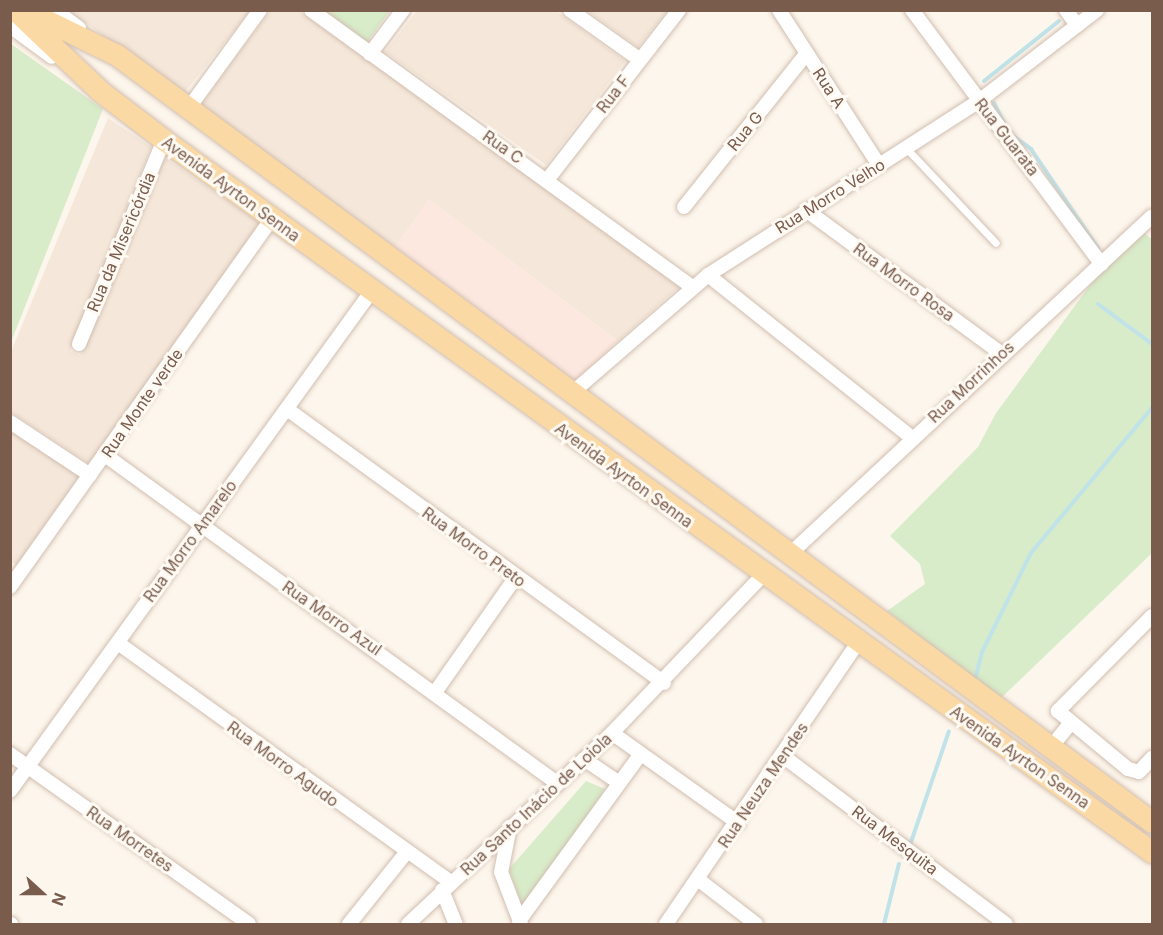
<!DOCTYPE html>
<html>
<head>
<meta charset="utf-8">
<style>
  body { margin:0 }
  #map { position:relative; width:1163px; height:935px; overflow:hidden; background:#fdf6ec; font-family:Inter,sans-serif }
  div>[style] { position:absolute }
  .residential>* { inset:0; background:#f5e8da }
  .commercial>* { inset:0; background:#fde8e0 }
  .green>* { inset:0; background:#d8ecc9 }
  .stream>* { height:4px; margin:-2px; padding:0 2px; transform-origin:2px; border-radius:2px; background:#bfe3e8 }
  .roads { filter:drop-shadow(0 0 2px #d1beb0) drop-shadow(0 0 2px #d1beb0) }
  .lane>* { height:7px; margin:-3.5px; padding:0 3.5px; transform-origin:3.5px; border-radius:3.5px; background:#fff }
  .street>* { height:14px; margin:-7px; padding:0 7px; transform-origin:7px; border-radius:7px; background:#fff }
  .primary>* { height:21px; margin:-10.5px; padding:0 10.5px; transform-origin:10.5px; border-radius:10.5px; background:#fbd9a5 }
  span { translate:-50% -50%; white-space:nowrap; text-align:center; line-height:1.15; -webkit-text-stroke:6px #fffaf3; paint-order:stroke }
  .street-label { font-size:16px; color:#7a5c4d }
  .frame { position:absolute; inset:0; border:12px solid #7a5c4d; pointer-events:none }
  .north { position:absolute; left:12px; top:863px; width:60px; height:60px; -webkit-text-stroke:4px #fffaf3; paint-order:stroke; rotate:111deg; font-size:16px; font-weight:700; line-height:24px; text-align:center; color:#7a5c4d }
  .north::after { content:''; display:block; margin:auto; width:21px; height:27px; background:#7a5c4d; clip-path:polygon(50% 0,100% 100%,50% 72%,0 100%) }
</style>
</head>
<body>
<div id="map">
  <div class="residential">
    <div style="clip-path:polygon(69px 11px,250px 11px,184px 93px)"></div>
    <div style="clip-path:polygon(270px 11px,299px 11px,680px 286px,618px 341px,429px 200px,395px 247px,200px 106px)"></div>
    <div style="clip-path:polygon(556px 11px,625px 61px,546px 165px,385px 52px,417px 11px)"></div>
    <div style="clip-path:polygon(588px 11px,667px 11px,638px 47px)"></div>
    <div style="clip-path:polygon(108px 118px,151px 147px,70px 351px,80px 355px,165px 158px,260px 223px,90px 464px,11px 412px,10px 354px)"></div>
    <div style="clip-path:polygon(10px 430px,79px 476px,17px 565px,10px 561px)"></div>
  </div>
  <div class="commercial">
    <div style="clip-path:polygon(429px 200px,618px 341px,576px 382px,395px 247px)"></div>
  </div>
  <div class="green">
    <div style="clip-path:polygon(318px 11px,390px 11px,365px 45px)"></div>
    <div style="clip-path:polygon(11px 44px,103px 109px,11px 342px)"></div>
    <div style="clip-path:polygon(1143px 232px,1152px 239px,1152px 553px,1000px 699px,887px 611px,925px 584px,920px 564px,890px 536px,978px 447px,996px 413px,1094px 280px)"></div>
    <div style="clip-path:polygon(586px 781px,605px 789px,524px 911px,509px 869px)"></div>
  </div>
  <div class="stream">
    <div style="left:984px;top:81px;width:96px;rotate:-38.7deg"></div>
    <div style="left:994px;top:103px;width:27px;rotate:63deg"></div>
    <div style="left:1012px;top:135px;width:24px;rotate:36deg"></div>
    <div style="left:1031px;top:149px;width:120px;rotate:55.9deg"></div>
    <div style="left:1098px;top:304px;width:67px;rotate:36.5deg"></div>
    <div style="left:976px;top:676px;width:25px;rotate:-76deg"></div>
    <div style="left:982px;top:652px;width:110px;rotate:-63.7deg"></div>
    <div style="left:1031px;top:553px;width:189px;rotate:-50.2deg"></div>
    <div style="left:910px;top:845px;width:120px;rotate:-71.1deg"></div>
    <div style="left:884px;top:924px;width:62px;rotate:-76deg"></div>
  </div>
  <div class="roads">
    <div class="lane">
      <div style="left:907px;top:149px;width:129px;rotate:46.6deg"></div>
    </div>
    <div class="street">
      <div style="left:55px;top:10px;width:30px;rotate:37deg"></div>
      <div style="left:311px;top:10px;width:471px;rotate:36deg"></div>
      <div style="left:570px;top:10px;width:85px;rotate:35.4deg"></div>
      <div style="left:779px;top:10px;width:184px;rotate:57.2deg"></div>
      <div style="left:912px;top:10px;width:317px;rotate:53.3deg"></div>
      <div style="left:1066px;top:10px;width:19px;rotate:54deg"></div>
      <div style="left:10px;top:26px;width:52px;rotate:36.4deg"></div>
      <div style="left:370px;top:54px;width:55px;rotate:-53.1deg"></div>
      <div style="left:188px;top:109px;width:122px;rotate:-54deg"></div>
      <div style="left:548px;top:179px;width:214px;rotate:-52.2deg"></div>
      <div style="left:684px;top:207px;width:196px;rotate:-51.4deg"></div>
      <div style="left:806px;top:210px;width:243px;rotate:36.3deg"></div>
      <div style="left:708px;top:275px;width:260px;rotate:38.6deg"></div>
      <div style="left:79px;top:344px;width:221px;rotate:-67.4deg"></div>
      <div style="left:572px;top:393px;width:180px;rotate:-40.9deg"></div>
      <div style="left:708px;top:275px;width:322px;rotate:-32.7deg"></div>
      <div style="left:979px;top:101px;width:149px;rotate:-37.6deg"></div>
      <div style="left:287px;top:409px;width:466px;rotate:36deg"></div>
      <div style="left:10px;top:422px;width:96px;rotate:33.5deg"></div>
      <div style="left:105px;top:455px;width:558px;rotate:35.97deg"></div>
      <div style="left:792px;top:552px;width:492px;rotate:-43deg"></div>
      <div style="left:10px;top:587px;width:452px;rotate:-54.6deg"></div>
      <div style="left:1152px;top:616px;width:134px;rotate:134.7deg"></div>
      <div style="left:1058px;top:711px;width:91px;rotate:39.6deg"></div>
      <div style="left:1128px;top:769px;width:11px;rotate:15deg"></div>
      <div style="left:1139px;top:772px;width:19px;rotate:-47deg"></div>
      <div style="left:118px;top:643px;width:409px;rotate:35.7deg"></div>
      <div style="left:436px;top:691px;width:138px;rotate:-55deg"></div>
      <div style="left:612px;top:733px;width:155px;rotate:35.5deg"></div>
      <div style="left:1052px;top:746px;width:27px;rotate:-51deg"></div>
      <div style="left:10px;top:754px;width:293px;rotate:35.4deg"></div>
      <div style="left:783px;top:756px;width:279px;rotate:37deg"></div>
      <div style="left:584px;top:759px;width:41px;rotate:34.1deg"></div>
      <div style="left:10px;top:791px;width:616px;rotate:-54.12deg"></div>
      <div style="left:510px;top:827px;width:46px;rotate:101.3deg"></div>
      <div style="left:501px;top:872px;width:56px;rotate:69deg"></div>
      <div style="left:699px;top:880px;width:72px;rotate:37.7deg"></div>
      <div style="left:442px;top:890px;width:37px;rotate:68deg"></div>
      <div style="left:519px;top:921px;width:205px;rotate:-53.9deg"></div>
      <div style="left:10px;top:924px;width:1px"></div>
      <div style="left:349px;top:924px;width:90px;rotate:-51.3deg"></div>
      <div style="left:408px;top:924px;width:279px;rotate:-43.1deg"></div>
      <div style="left:612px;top:733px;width:219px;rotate:-46.3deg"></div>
      <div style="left:666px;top:924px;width:340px;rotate:-55.7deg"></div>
    </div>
    <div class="primary">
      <div style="left:15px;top:10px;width:117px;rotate:43.6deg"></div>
      <div style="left:100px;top:91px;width:81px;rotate:37.4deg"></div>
      <div style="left:164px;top:140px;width:1218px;rotate:35.78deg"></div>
      <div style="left:25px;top:10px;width:102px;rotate:26.1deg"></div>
      <div style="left:117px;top:55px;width:1288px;rotate:36.54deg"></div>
    </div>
  </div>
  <div class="street-label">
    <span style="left:829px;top:88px;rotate:57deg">Rua A</span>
    <span style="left:613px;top:94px;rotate:-52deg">Rua F</span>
    <span style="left:745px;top:131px;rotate:-51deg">Rua G</span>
    <span style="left:1007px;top:137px;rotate:52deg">Rua Guarata</span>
    <span style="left:503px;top:147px;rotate:35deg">Rua C</span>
    <span style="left:231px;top:189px;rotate:36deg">Avenida Ayrton Senna</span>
    <span style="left:830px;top:196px;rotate:-32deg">Rua Morro Velho</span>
    <span style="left:121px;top:242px;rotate:-67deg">Rua da Misericórdia</span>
    <span style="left:904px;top:282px;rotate:36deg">Rua Morro Rosa</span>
    <span style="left:971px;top:382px;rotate:-43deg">Rua Morrinhos</span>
    <span style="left:142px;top:403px;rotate:-55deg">Rua Monte verde</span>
    <span style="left:624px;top:475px;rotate:36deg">Avenida Ayrton Senna</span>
    <span style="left:190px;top:541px;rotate:-54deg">Rua Morro Amarelo</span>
    <span style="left:474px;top:547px;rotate:36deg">Rua Morro Preto</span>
    <span style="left:332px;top:618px;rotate:35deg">Rua Morro Azul</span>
    <span style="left:1020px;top:757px;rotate:35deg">Avenida Ayrton Senna</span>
    <span style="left:283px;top:764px;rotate:36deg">Rua Morro Agudo</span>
    <span style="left:763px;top:785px;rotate:-56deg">Rua Neuza Mendes</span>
    <span style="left:536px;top:804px;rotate:-43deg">Rua Santo Inácio de Loiola</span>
    <span style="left:130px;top:839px;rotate:35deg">Rua Morretes</span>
    <span style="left:895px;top:840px;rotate:37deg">Rua Mesquita</span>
  </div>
  <div class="frame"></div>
  <div class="north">N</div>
</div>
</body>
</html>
